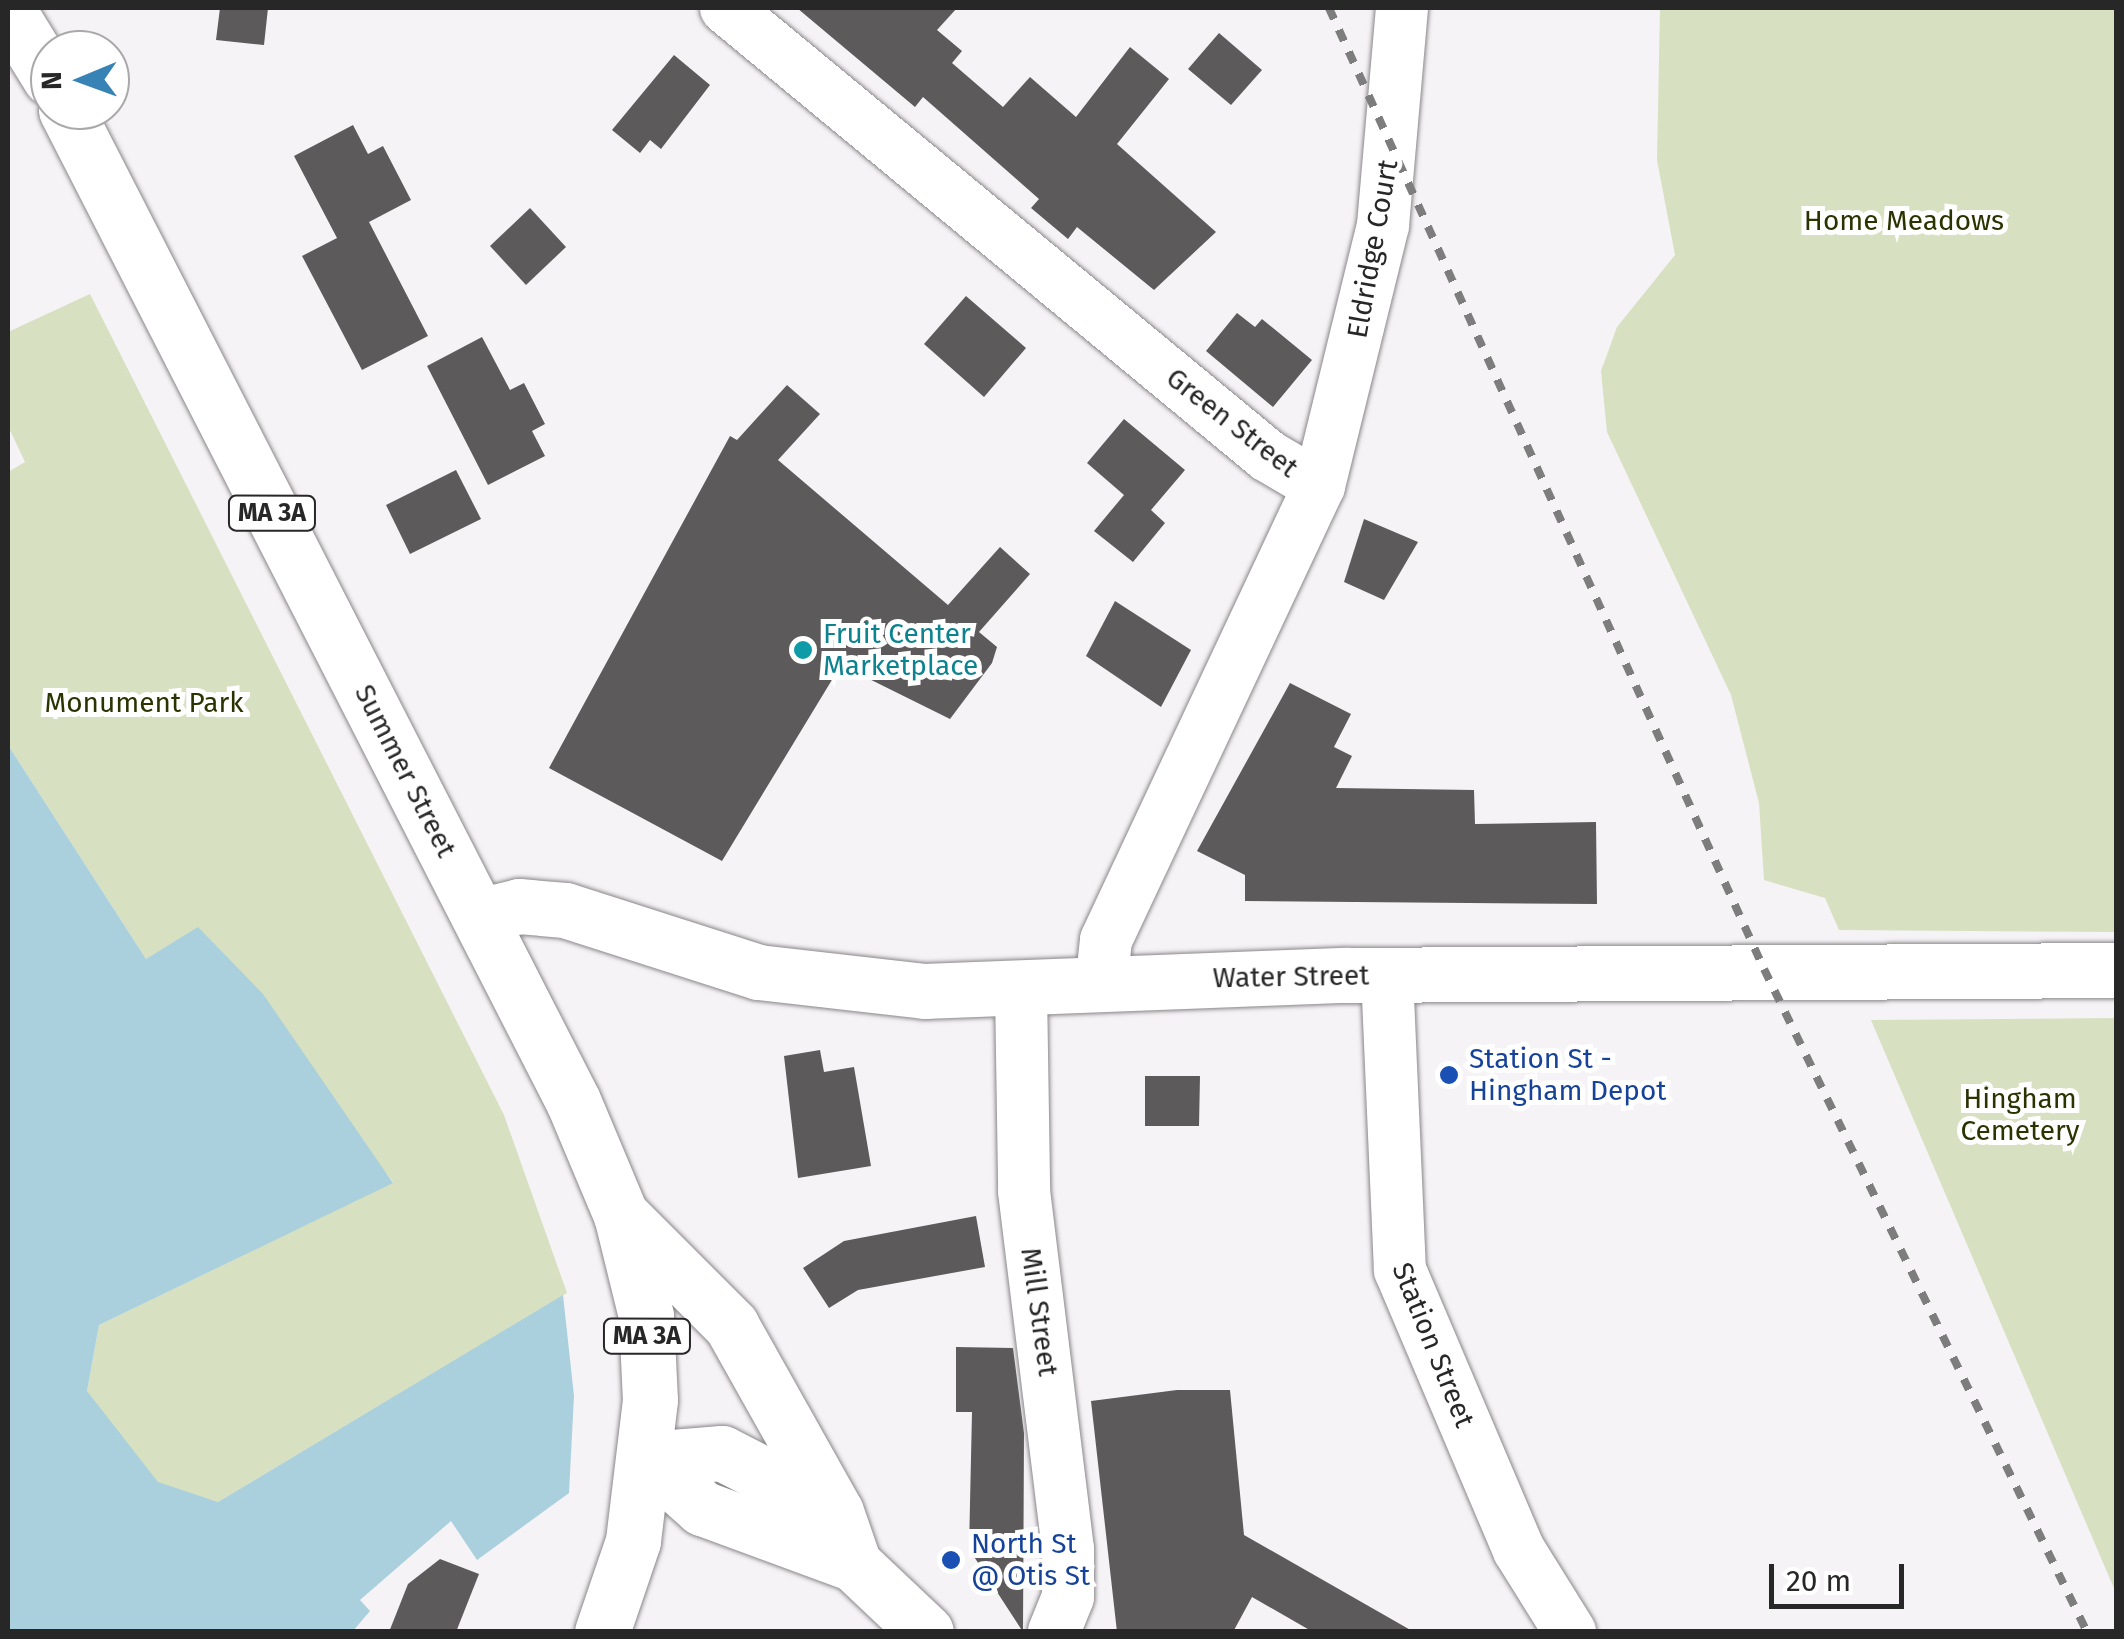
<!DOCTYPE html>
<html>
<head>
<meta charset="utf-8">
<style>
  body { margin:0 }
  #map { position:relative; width:2124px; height:1639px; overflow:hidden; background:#f6f3f6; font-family:"Fira Sans",sans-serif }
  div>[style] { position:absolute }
  .green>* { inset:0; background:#d7e0c1 }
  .water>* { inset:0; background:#aad0dd }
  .building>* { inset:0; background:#5d5a5b }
  .roads { filter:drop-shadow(0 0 2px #898789) drop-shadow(0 0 2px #898789) }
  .minor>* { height:52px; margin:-26px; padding:0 26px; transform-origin:26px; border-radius:26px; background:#fff }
  .major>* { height:55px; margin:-27.5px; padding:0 27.5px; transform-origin:27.5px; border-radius:27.5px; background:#fff }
  .rail>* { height:8px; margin-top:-4px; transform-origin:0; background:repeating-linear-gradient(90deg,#7e7d7e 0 12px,transparent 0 24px) }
  .dots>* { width:28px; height:28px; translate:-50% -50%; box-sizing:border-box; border:5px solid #fff; border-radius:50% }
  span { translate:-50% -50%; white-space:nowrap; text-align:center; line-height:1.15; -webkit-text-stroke:10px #fff; paint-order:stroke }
  .shield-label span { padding:2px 8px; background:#fff; border:2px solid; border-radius:8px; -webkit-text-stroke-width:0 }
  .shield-label { font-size:25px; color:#282728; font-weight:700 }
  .park-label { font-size:28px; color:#2a3400 }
  .street-label { font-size:28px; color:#282728 }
  .culture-label { font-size:28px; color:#0d838f }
  .left { translate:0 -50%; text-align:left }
  .transit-label { font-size:28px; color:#164399 }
  .frame { position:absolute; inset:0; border:10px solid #282728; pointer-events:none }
  .north { position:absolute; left:30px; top:30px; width:100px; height:100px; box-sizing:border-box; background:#fff; border:2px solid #a9a9a9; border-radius:50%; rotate:269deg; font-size:28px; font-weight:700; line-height:40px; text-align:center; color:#282728 }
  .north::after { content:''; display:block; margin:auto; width:35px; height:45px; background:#3883b6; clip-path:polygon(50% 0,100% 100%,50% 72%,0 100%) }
  .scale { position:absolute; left:1769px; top:1564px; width:135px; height:45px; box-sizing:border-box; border:5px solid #282728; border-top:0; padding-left:12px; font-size:30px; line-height:35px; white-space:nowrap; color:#282728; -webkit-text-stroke:8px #fff; paint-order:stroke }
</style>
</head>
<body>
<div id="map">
  <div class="green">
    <div style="clip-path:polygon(1660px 8px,2116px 8px,2116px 932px,1839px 930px,1825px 898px,1764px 880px,1759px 803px,1731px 695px,1607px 432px,1601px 371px,1617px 327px,1675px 255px,1657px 160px)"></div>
    <div style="clip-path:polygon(90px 294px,504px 1115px,567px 1293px,218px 1502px,158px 1483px,119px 1440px,87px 1391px,99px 1325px,393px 1182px,198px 928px,146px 959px,8px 745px,8px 472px,25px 462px,8px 426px,8px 332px)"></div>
    <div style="clip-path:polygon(2116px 1018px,2116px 1593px,1871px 1020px)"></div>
  </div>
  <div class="water">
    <div style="clip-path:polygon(8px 745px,146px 959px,198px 927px,263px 994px,393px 1183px,99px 1325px,87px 1391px,158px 1482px,218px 1502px,563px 1295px,574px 1396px,569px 1493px,477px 1560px,451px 1521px,360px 1600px,370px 1611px,353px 1631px,8px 1631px)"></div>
  </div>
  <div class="building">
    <div style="clip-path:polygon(220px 8px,268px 8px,264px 45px,216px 40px)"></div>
    <div style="clip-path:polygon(797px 8px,957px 8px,937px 30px,962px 51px,952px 63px,1003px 107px,1030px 77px,1076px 117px,1130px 47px,1169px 79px,1117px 144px,1216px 232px,1154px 290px,1077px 227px,1068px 239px,1031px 208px,1039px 199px,923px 97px,915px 107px)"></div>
    <div style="clip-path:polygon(1219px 33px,1262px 70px,1231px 105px,1188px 69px)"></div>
    <div style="clip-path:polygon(674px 55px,710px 85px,661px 149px,650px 140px,640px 153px,612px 130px)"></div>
    <div style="clip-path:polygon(353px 125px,368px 154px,383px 146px,411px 200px,369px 222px,428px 336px,362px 370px,302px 256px,337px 238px,294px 156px)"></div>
    <div style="clip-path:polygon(530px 208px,566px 247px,526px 285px,490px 246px)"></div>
    <div style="clip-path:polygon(966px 296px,1026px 348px,984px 397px,924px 344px)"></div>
    <div style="clip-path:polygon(1237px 313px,1255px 327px,1262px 319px,1312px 360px,1273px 407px,1206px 351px)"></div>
    <div style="clip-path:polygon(482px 337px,510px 390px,524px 383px,545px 424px,532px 431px,545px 456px,488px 485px,427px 366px)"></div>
    <div style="clip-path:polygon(787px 385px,820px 414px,778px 460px,948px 605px,1000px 547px,1030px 574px,979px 632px,997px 647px,992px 663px,950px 719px,841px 665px,722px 861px,549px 768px,730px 436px,737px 440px)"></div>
    <div style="clip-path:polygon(1124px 419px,1185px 470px,1151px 510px,1165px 523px,1133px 562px,1094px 531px,1124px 495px,1087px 463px)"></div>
    <div style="clip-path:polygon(456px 470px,481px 519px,410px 554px,386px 505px)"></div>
    <div style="clip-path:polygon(1364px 519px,1418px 542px,1384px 600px,1344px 582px)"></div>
    <div style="clip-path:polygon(1115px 601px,1191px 650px,1161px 707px,1086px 656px)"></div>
    <div style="clip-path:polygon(1290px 683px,1351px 714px,1334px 747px,1352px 756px,1336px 788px,1474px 790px,1475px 824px,1596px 822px,1597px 904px,1245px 901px,1245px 875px,1197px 851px)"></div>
    <div style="clip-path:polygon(820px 1050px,824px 1072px,854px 1067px,871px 1166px,798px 1178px,784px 1056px)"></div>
    <div style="clip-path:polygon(1145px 1076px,1200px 1076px,1199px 1126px,1145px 1126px)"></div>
    <div style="clip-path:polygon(976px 1216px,985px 1267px,858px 1290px,829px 1308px,803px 1268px,844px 1241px)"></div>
    <div style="clip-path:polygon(956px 1347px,1013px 1348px,1024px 1433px,1023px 1632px,969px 1549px,972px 1412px,956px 1412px)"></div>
    <div style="clip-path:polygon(1177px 1390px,1230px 1390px,1244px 1535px,1414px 1632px,1313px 1632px,1252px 1597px,1233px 1632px,1117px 1632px,1091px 1401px)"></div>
    <div style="clip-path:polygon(440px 1559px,479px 1574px,456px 1632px,389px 1632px,408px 1584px)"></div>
  </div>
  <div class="roads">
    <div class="minor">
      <div style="left:726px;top:8px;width:703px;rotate:39.58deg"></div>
      <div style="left:1268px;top:456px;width:59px;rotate:30.5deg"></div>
      <div style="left:1387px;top:974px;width:296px;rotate:87.5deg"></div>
      <div style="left:1400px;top:1270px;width:304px;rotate:67deg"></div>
      <div style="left:1519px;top:1550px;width:97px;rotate:58.1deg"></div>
      <div style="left:1101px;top:986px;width:46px;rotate:-83.8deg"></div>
      <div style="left:1106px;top:940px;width:501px;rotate:-64.87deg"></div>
      <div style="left:1319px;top:486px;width:269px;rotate:-76.2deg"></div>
      <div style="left:1383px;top:225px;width:218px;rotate:-85deg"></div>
      <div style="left:1021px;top:989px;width:202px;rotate:89.1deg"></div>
      <div style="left:1024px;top:1191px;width:361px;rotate:83deg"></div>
      <div style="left:1068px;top:1549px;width:48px;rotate:90deg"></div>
      <div style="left:1068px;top:1597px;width:38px;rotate:112deg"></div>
    </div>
    <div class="major">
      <div style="left:8px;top:10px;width:80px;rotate:58.3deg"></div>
      <div style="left:66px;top:110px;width:1113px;rotate:62.91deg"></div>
      <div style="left:573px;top:1101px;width:124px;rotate:67.2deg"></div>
      <div style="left:621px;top:1215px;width:104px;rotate:76.1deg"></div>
      <div style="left:646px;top:1316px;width:84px;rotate:87.3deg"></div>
      <div style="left:650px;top:1400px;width:142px;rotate:96.9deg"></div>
      <div style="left:633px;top:1541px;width:96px;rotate:108.8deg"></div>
      <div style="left:479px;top:916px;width:41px;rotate:-14deg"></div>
      <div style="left:519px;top:906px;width:46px;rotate:5deg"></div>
      <div style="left:565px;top:910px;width:203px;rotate:17.8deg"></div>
      <div style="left:758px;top:972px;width:168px;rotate:6.5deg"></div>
      <div style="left:925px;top:991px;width:420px;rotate:-2.2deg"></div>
      <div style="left:1345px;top:975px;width:771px;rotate:-0.37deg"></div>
      <div style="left:621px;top:1215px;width:156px;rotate:45deg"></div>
      <div style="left:731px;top:1325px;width:214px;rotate:60.7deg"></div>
      <div style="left:836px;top:1512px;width:55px;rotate:70.9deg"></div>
      <div style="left:854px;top:1564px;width:99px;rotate:43.4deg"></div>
      <div style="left:647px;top:1459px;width:74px;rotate:41.7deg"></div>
      <div style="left:702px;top:1508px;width:162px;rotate:20.2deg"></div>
      <div style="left:647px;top:1459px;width:75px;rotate:-4.6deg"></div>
      <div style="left:722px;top:1453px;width:120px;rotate:27.2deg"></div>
    </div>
  </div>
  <div class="rail">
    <div style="left:1329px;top:8px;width:1055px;rotate:65.65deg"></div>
    <div style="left:1764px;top:969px;width:737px;rotate:64.03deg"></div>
  </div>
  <div class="dots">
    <div style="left:803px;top:650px;background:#0f9aa8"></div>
    <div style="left:1449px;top:1075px;background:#1a4fb4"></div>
    <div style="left:951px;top:1560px;background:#1a4fb4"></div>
  </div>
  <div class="shield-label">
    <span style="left:272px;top:513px">MA 3A</span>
    <span style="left:647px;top:1336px">MA 3A</span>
  </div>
  <div class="park-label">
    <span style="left:1904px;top:221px">Home Meadows</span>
    <span style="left:144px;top:703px">Monument Park</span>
    <span style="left:2020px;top:1115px">Hingham<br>Cemetery</span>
  </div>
  <div class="street-label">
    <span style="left:1373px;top:249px;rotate:-80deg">Eldridge Court</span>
    <span style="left:1232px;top:423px;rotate:38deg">Green Street</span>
    <span style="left:405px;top:771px;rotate:63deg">Summer Street</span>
    <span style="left:1291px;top:977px;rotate:-1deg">Water Street</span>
    <span style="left:1039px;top:1312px;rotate:82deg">Mill Street</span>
    <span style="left:1433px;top:1345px;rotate:68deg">Station Street</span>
  </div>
  <div class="culture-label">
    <span class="left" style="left:823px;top:650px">Fruit Center<br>Marketplace</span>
  </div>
  <div class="transit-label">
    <span class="left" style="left:1469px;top:1075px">Station St -<br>Hingham Depot</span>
    <span class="left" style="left:971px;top:1560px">North St<br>@ Otis St</span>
  </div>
  <div class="frame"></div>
  <div class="north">N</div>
  <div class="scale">20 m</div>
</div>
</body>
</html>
